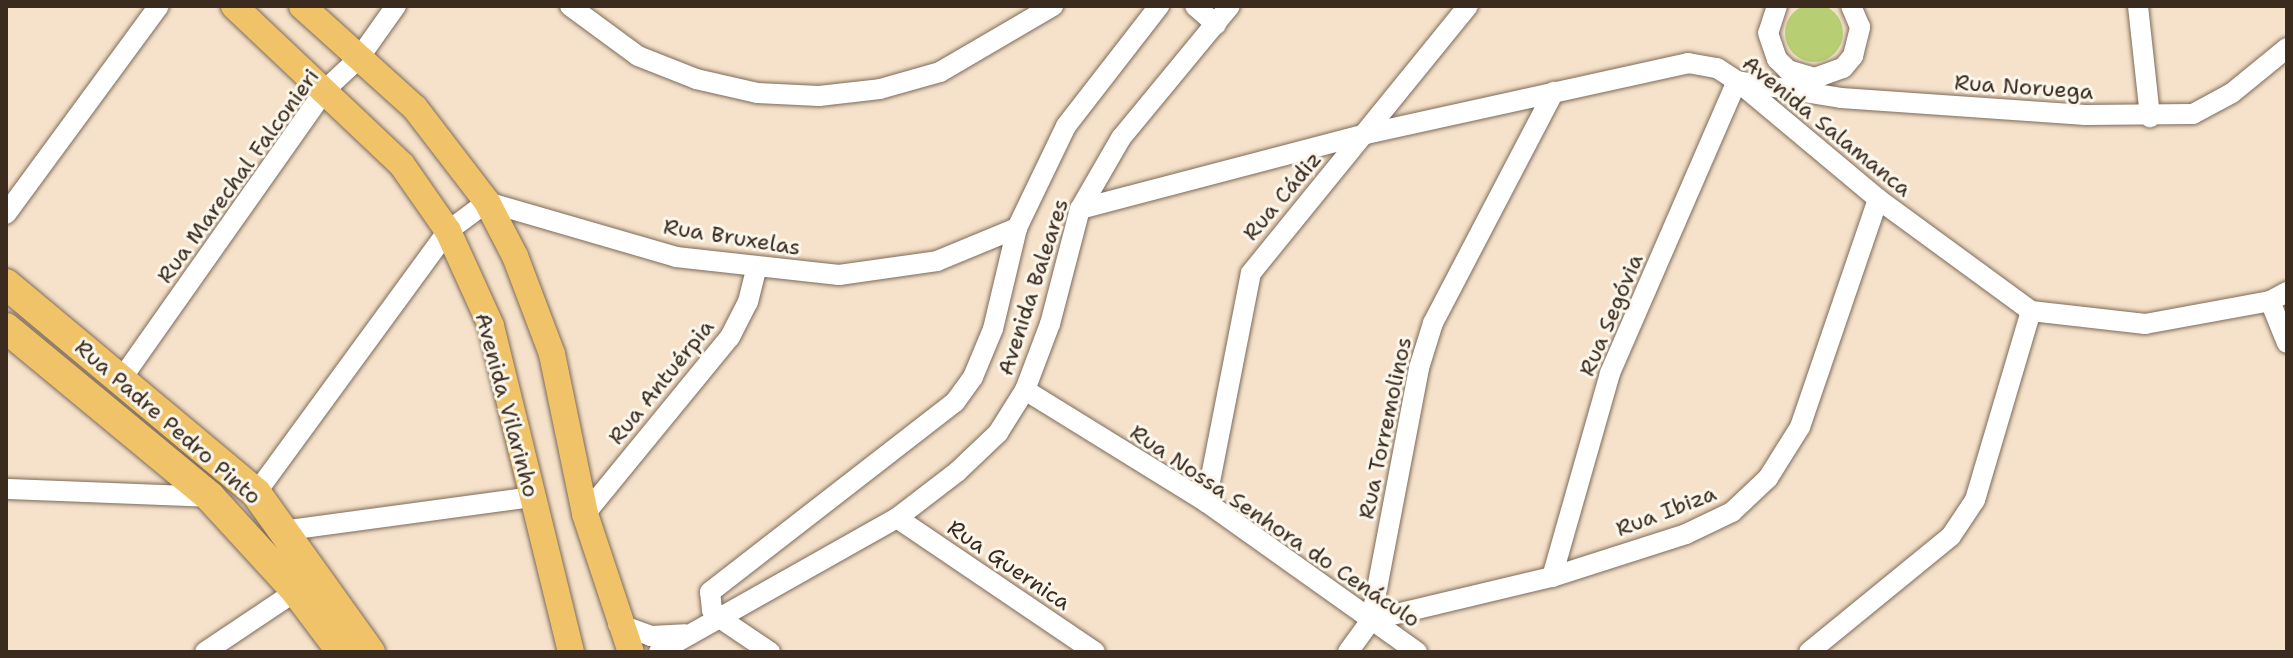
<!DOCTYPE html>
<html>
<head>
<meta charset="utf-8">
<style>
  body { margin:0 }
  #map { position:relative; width:2293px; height:658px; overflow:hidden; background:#f6e2ca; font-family:"Shantell Sans",sans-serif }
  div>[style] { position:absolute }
  .green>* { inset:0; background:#b7ce73 }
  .round { border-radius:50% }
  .roads { filter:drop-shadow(0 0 2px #7c6a5a) drop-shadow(0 0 2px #7c6a5a) }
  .minor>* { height:20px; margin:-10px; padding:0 10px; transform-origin:10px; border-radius:10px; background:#fff }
  .major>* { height:26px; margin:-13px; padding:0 13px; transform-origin:13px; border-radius:13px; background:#f0c369 }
  .highway>* { height:30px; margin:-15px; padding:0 15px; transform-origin:15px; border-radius:15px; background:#f0c369 }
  span { translate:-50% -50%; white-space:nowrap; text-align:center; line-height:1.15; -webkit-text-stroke:6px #fbf7ec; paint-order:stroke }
  .street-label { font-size:22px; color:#3b2a1e }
  .frame { position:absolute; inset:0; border:8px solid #3b2a1e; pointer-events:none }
</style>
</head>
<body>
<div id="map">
  <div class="green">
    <div class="round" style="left:1785px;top:4px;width:58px;height:58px"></div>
  </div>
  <div class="roads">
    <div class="minor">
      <div style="left:570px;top:6px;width:84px;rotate:36.3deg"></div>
      <div style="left:638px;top:56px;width:62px;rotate:21.6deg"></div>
      <div style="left:696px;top:79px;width:63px;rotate:12.9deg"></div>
      <div style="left:757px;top:93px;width:62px;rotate:2.8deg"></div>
      <div style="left:819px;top:96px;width:61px;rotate:-6.5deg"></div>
      <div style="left:880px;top:89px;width:62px;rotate:-15.8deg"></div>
      <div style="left:940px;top:72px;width:131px;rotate:-30.3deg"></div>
      <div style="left:1195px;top:6px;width:28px;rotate:41deg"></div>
      <div style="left:1777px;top:6px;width:28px;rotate:108deg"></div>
      <div style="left:1768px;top:33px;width:28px;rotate:71deg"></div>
      <div style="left:1777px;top:59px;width:16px;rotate:45deg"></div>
      <div style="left:1788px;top:70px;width:28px;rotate:17deg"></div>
      <div style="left:1815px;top:78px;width:30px;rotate:-20deg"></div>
      <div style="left:1843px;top:68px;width:16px;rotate:-50deg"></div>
      <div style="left:1853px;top:56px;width:30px;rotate:-76deg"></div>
      <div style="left:1860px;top:27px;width:23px;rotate:-113deg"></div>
      <div style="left:2138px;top:6px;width:112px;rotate:83.8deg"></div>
      <div style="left:1737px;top:81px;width:105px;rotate:9.3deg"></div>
      <div style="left:1841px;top:98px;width:245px;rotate:4deg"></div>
      <div style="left:2085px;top:115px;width:108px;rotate:-0.5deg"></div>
      <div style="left:2193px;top:114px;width:44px;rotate:-28.3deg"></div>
      <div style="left:2232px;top:93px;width:71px;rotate:-39.3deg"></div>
      <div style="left:1080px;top:209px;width:296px;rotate:-14.7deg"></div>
      <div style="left:1366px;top:134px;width:330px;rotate:-12.4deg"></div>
      <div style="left:1688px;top:63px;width:29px;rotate:10deg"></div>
      <div style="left:1717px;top:68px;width:24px;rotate:33deg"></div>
      <div style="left:1737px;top:81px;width:184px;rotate:39.9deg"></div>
      <div style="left:1878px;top:199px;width:190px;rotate:36.2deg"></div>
      <div style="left:2031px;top:311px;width:115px;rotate:6.5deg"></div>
      <div style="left:2145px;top:324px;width:127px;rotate:-10.4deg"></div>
      <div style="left:2270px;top:301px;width:19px;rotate:-28deg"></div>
      <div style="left:6px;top:214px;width:258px;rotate:-53.7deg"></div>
      <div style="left:2270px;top:301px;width:45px;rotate:68deg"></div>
      <div style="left:122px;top:378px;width:354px;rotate:-54.8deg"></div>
      <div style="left:326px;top:89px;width:45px;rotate:-43.2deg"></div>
      <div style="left:359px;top:58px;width:64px;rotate:-54.6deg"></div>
      <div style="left:1025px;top:390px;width:213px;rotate:31.7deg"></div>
      <div style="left:1206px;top:502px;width:259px;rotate:35.4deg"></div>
      <div style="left:6px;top:489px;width:204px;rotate:2.2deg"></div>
      <div style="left:256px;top:493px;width:325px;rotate:-53.8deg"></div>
      <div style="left:448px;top:231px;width:49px;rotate:-36.6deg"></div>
      <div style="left:487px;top:202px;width:197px;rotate:16.2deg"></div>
      <div style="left:676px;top:257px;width:164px;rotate:6.3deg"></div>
      <div style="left:839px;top:275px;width:99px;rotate:-8.1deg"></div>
      <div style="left:937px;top:261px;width:87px;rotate:-22.4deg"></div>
      <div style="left:1206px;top:502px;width:233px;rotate:-78.9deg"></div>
      <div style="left:1251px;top:273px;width:344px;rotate:-50.9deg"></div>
      <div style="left:585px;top:514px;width:229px;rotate:-50.7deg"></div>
      <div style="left:730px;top:337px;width:39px;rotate:-63deg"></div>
      <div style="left:748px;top:302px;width:33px;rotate:-76deg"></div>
      <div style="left:897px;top:518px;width:239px;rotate:34.1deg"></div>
      <div style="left:281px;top:531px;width:252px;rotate:-7.7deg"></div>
      <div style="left:1552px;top:577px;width:212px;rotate:-74.1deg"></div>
      <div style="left:1610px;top:373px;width:318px;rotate:-66.5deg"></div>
      <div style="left:1371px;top:620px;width:186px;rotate:-13.4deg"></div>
      <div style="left:1552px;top:577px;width:141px;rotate:-17.8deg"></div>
      <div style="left:1686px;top:534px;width:51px;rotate:-25.6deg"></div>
      <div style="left:1732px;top:512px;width:50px;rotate:-43.4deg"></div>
      <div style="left:1768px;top:478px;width:60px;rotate:-57.9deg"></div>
      <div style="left:1800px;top:427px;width:241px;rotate:-71.1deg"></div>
      <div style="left:618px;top:624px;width:35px;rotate:20deg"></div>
      <div style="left:651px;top:636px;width:34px;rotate:-3deg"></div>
      <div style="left:205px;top:652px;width:110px;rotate:-33.8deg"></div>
      <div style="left:659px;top:652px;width:273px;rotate:-29.4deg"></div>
      <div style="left:897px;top:518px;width:76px;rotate:-37.5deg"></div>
      <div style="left:957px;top:472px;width:57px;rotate:-43.6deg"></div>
      <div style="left:998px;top:433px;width:51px;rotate:-57.9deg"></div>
      <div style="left:1025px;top:390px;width:71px;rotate:-69.3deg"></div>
      <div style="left:1050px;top:324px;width:119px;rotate:-75.4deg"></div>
      <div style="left:1080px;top:209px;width:82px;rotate:-60deg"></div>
      <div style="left:1121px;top:138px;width:171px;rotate:-50.5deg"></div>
      <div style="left:770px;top:652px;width:59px;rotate:-146deg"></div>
      <div style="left:721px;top:619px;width:13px;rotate:-135deg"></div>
      <div style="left:712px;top:610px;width:18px;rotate:-96deg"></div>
      <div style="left:710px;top:592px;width:310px;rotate:-37.8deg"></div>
      <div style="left:955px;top:402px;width:31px;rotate:-54deg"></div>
      <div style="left:973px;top:377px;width:52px;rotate:-67.4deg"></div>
      <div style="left:993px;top:329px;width:104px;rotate:-76.6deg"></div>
      <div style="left:1017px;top:228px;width:113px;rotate:-64.3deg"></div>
      <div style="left:1066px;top:126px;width:152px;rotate:-52.2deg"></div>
      <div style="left:1348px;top:652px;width:39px;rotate:-54deg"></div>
      <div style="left:1371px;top:620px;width:257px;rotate:-79.2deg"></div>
      <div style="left:1419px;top:368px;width:47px;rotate:-72.7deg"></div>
      <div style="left:1433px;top:323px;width:261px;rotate:-62.4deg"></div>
      <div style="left:1809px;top:652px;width:183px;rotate:-39.2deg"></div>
      <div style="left:1951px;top:536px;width:43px;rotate:-56.3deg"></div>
      <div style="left:1975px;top:500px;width:197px;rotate:-73.5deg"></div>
    </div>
    <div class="major">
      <div style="left:234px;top:6px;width:231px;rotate:43.4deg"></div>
      <div style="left:402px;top:165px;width:80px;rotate:55.1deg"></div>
      <div style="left:448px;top:231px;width:104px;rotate:65.6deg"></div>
      <div style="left:491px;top:326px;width:336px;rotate:76.2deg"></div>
      <div style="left:302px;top:6px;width:152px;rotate:42.1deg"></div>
      <div style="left:415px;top:108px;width:118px;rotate:52.5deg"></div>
      <div style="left:487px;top:202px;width:61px;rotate:62.6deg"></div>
      <div style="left:515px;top:256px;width:105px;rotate:69.3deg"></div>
      <div style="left:552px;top:354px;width:163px;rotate:78.3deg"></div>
      <div style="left:585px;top:514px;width:145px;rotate:71.6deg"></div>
    </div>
    <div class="highway">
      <div style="left:6px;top:284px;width:326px;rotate:39.9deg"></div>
      <div style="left:256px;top:493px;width:196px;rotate:54.4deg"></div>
      <div style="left:6px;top:328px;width:265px;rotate:39.6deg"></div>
      <div style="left:210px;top:497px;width:127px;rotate:47.5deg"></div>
      <div style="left:296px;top:591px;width:76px;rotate:53deg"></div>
    </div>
  </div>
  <div class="street-label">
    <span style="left:2024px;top:87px;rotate:4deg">Rua Noruega</span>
    <span style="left:1827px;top:126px;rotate:39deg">Avenida Salamanca</span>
    <span style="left:238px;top:176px;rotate:-54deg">Rua Marechal Falconieri</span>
    <span style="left:1282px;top:196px;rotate:-50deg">Rua Cádiz</span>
    <span style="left:732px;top:237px;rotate:9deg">Rua Bruxelas</span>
    <span style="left:1033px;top:287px;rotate:-72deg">Avenida Baleares</span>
    <span style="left:1611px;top:315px;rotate:-67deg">Rua Segóvia</span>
    <span style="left:661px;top:382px;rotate:-51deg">Rua Antuérpia</span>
    <span style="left:507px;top:405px;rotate:75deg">Avenida Vilarinho</span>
    <span style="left:168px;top:422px;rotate:41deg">Rua Padre Pedro Pinto</span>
    <span style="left:1385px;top:428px;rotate:-78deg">Rua Torremolinos</span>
    <span style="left:1666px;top:511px;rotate:-21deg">Rua Ibiza</span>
    <span style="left:1275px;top:526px;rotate:34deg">Rua Nossa Senhora do Cenáculo</span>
    <span style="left:1009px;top:565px;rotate:34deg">Rua Guernica</span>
  </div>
  <div class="frame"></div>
</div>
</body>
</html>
